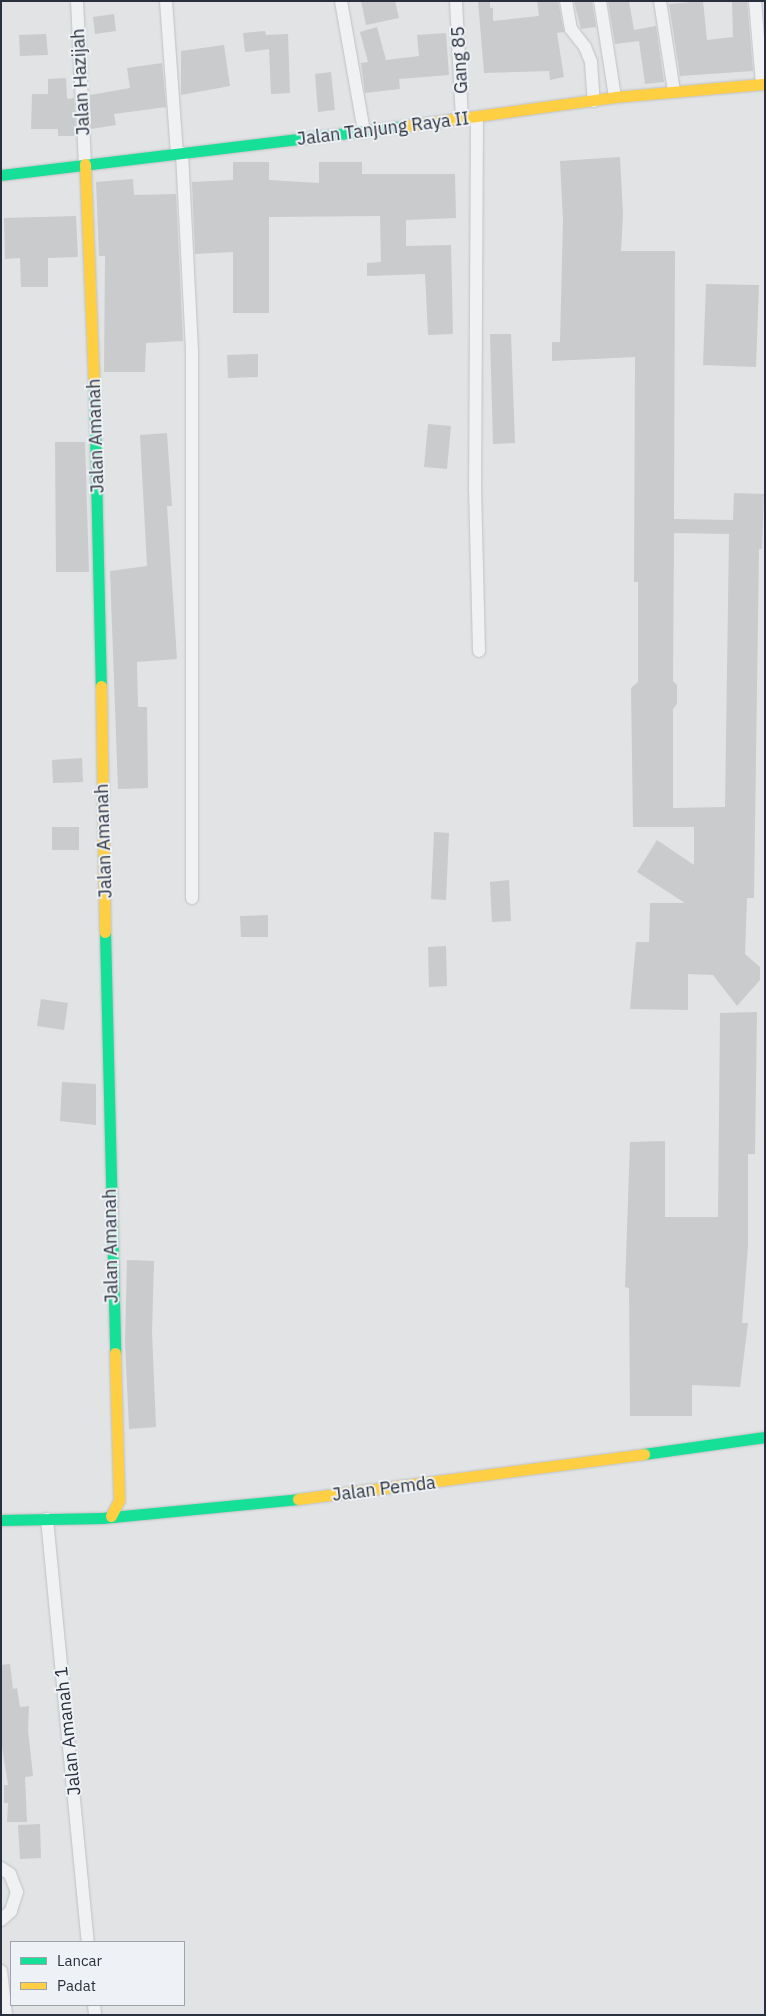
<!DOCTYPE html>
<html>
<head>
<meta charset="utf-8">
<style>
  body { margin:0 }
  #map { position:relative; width:766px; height:2016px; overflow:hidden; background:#e1e3e5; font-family:"IBM Plex Sans",sans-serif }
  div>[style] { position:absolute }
  .building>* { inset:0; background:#c9cbcd }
  .roads { filter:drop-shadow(0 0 1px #bfc1c3) drop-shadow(0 0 1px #bfc1c3) }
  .street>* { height:12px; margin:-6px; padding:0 6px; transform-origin:6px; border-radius:6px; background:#f0f1f2 }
  .fast>* { height:11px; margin:-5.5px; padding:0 5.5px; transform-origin:5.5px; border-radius:5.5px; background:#16e098 }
  .slow>* { height:11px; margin:-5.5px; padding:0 5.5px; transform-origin:5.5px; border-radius:5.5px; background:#ffcf43 }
  span { translate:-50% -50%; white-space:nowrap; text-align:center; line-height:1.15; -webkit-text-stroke:4px #eef1f5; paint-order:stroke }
  .street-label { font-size:18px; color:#29303d }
  .frame { position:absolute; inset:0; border:2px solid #29303d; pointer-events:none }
  .legend { position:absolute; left:10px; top:1941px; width:175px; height:65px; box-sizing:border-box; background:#eef1f5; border:1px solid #9fa4ab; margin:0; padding:6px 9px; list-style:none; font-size:15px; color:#29303d }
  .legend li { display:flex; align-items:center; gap:10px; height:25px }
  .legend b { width:25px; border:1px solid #9fa4ab }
</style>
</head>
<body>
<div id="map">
  <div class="building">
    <div style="clip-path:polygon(361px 1px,395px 1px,399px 18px,366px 25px)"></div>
    <div style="clip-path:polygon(478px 1px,490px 1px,490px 8px,493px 8px,493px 21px,539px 16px,537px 1px,558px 1px,564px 32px,557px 33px,564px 77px,550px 80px,549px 71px,484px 73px)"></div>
    <div style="clip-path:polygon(574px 1px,592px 1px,596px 27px,581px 29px)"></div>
    <div style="clip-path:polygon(608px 1px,629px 1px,634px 30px,656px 26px,664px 82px,645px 84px,639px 41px,615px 44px)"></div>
    <div style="clip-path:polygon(703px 1px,707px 40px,733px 37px,732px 1px,747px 1px,753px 71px,680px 76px,669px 4px)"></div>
    <div style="clip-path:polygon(114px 14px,116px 31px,95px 34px,93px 17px)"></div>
    <div style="clip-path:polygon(377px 27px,386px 60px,419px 56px,417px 35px,446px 33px,449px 75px,399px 79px,400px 89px,365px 93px,361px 63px,368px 62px,360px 32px)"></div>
    <div style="clip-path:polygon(265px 31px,266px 35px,288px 34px,290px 93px,271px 94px,269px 49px,245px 52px,243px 33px)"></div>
    <div style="clip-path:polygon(46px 34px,48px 55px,20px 56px,19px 35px)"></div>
    <div style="clip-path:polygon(224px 45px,230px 86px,181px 95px,181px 51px)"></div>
    <div style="clip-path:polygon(162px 63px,166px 107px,114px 114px,116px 125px,91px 129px,90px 95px,130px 88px,127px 68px)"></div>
    <div style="clip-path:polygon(331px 72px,335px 110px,318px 112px,315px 74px)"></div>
    <div style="clip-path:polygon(66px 78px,67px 99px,74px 98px,76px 136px,58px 136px,58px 129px,31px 129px,32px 94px,48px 94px,48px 79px)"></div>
    <div style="clip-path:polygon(evenodd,620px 157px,623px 214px,621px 251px,675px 251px,674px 519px,733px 520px,734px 493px,764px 494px,762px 549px,759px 549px,754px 898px,747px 898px,745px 954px,760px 967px,760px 980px,737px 1006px,713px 975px,688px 974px,688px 1010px,630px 1009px,636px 942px,649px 942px,650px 903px,685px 903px,637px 872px,657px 840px,694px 865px,694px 827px,633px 827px,631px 688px,638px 682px,638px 582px,634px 582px,635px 357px,552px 361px,552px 342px,560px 342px,563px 220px,560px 161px,620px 157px,674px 533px,729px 534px,725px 807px,673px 808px,673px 709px,677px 704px,677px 685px,673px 681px,674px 533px)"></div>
    <div style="clip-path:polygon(233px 162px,269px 162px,269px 180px,319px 183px,319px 162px,362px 162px,362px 174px,455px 174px,456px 218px,406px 220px,406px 246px,451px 245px,453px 334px,428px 335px,425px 274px,367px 276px,367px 263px,381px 262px,380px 216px,269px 217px,269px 313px,233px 313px,233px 252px,195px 254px,192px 182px,233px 180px)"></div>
    <div style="clip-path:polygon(133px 179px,134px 195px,176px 194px,183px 341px,146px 343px,145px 372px,104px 372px,105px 256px,99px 256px,96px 182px)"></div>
    <div style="clip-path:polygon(76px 216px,78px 257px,48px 258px,48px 287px,21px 287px,20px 258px,5px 259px,4px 218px)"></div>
    <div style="clip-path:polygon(706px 284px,759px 285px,756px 367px,703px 365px)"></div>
    <div style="clip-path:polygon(490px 334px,511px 334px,515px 443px,493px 444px)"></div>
    <div style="clip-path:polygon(258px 354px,258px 377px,228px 378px,227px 355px)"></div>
    <div style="clip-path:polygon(428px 424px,451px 426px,447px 469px,424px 467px)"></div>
    <div style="clip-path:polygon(167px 433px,172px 506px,167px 506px,177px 659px,137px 662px,138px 707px,147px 707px,148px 788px,118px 789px,110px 571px,147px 566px,140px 435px)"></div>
    <div style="clip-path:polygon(55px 442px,85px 442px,89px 572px,56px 572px)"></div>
    <div style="clip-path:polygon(82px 758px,83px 782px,53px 783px,52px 760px)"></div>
    <div style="clip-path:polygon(52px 827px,79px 827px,79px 850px,52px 850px)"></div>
    <div style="clip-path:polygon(434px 832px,449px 833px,446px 900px,431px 899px)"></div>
    <div style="clip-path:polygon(509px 880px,511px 921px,492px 922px,490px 882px)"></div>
    <div style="clip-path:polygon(268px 915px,268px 937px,241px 937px,240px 916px)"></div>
    <div style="clip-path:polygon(446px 946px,447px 986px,429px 987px,428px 947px)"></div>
    <div style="clip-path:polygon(41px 999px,68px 1003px,64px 1030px,37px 1026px)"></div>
    <div style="clip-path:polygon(757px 1012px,755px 1154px,748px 1154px,748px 1246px,742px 1323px,748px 1323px,740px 1387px,692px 1385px,692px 1416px,630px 1416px,629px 1288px,625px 1287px,630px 1142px,665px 1141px,665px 1217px,718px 1217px,720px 1013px)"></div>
    <div style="clip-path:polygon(62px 1082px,96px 1084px,96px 1125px,60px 1121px)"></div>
    <div style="clip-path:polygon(127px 1260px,154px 1261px,152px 1332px,156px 1427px,129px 1429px,125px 1342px)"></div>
    <div style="clip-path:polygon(10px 1664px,13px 1689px,17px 1688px,20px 1707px,29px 1706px,28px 1730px,33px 1776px,25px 1777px,27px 1822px,7px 1822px,8px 1803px,4px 1803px,4px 1785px,8px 1785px,1px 1741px,1px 1665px)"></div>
    <div style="clip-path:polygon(40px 1824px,41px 1858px,20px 1859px,18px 1825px)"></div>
  </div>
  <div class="roads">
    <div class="street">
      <div style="left:77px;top:1px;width:163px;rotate:87.2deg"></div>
      <div style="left:166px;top:1px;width:152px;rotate:85.9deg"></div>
      <div style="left:341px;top:1px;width:133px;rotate:80deg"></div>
      <div style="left:456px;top:1px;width:118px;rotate:87.1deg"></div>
      <div style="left:566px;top:1px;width:28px;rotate:80deg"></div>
      <div style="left:571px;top:29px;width:23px;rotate:52deg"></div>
      <div style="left:585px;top:47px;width:16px;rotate:68deg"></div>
      <div style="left:591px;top:62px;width:39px;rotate:86deg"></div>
      <div style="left:600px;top:1px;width:97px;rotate:81.1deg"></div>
      <div style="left:660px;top:1px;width:91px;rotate:81.2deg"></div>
      <div style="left:755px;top:1px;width:83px;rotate:85.2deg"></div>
      <div style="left:477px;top:117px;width:370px;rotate:90.3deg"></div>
      <div style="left:475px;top:487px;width:164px;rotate:88.6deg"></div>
      <div style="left:182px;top:153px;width:200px;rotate:87.1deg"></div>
      <div style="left:192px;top:353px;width:545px;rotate:90deg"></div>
      <div style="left:47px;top:1519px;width:425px;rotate:84.5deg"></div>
      <div style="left:1px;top:1868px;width:11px;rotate:34deg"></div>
      <div style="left:10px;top:1874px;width:19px;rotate:69deg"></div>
      <div style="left:17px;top:1892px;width:20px;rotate:108deg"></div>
      <div style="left:11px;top:1911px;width:13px;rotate:138deg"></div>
      <div style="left:1px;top:1971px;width:44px;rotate:83.5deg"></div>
      <div style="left:94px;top:2005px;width:10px;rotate:84deg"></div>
    </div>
    <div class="fast">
      <div style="left:1px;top:175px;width:406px;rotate:-6.9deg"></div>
      <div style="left:94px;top:384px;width:302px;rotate:88.7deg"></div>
      <div style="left:105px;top:932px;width:421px;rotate:88.6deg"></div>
      <div style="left:644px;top:1454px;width:122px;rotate:-8deg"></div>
      <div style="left:1px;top:1520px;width:101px;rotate:-1.1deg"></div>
      <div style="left:102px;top:1518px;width:197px;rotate:-5.5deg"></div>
    </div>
    <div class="slow">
      <div style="left:404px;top:126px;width:213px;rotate:-7.8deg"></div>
      <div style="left:615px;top:97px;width:151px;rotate:-5deg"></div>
      <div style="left:85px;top:164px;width:220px;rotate:87.7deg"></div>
      <div style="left:101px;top:686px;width:246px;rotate:89.1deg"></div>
      <div style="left:298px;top:1499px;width:349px;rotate:-7.4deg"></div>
      <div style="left:111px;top:1516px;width:18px;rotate:-63deg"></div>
      <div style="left:119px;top:1500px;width:147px;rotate:-91.6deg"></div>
    </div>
  </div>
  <div class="street-label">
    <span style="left:460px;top:60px;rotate:-93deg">Gang 85</span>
    <span style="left:81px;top:82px;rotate:-93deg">Jalan Hazijah</span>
    <span style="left:383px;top:129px;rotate:-7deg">Jalan Tanjung Raya II</span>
    <span style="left:96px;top:436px;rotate:-92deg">Jalan Amanah</span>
    <span style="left:104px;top:841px;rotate:-92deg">Jalan Amanah</span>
    <span style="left:111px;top:1246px;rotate:-91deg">Jalan Amanah</span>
    <span style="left:384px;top:1489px;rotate:-7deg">Jalan Pemda</span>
    <span style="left:68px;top:1731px;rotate:-96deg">Jalan Amanah 1</span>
  </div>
  <div class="frame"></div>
  <ul class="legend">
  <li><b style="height:6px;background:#16e098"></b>Lancar</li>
  <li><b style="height:6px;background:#ffcf43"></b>Padat</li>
  </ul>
</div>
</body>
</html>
